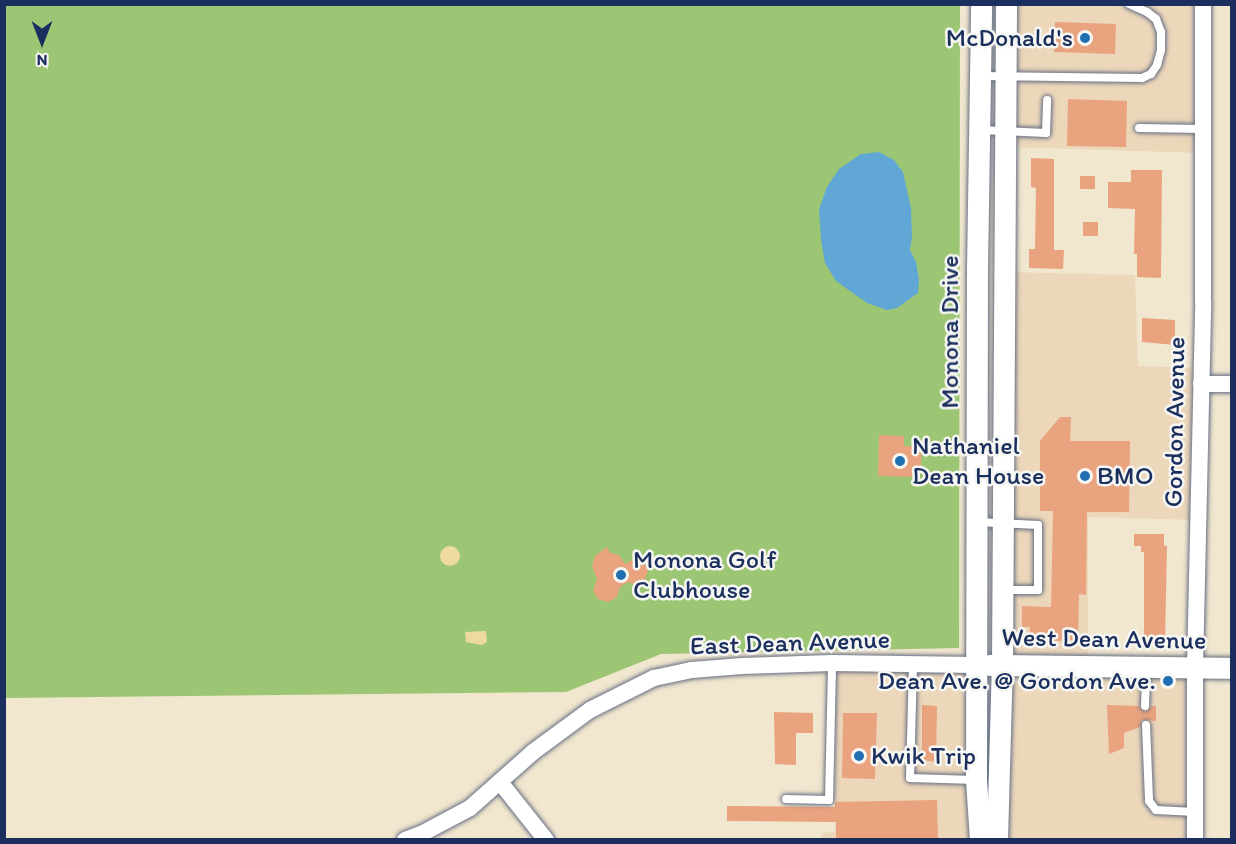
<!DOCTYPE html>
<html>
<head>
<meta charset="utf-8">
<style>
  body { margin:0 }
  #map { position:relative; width:1236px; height:844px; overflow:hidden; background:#f1e6ce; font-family:Itim,sans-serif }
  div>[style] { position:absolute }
  .built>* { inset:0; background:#ecd7ba }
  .green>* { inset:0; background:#9cc673 }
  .sand>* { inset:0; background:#eeda9e }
  .round { border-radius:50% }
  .water>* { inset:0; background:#60a7d6 }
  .building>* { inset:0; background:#e9a37e }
  .roads { filter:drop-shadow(0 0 2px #666f85) drop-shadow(0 0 2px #666f85) }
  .service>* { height:8px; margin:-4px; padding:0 4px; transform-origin:4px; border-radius:4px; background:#fff }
  .minor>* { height:16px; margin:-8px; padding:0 8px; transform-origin:8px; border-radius:8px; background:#fff }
  .tertiary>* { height:21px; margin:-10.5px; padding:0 10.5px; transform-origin:10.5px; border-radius:10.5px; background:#fff }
  .dots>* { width:16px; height:16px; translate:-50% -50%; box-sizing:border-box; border:3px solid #f6f6f2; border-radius:50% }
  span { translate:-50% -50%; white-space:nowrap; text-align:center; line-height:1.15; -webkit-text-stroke:5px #f6f6f2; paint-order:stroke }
  .poi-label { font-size:26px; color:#1b2f5e }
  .right { translate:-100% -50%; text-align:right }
  .left { translate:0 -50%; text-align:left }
  .street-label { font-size:26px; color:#1b2f5e }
  .frame { position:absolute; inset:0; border:6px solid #1b2f5e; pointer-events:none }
  .north { position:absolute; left:12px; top:12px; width:60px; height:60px; -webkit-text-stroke:4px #f6f6f2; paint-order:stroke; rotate:180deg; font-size:16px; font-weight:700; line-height:24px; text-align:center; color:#1b2f5e }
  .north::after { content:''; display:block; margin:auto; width:21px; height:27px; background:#1b2f5e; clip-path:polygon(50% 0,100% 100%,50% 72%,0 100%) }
</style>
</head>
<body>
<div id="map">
  <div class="built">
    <div style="clip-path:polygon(1006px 5px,1203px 5px,1202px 153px,1005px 147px)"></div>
    <div style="clip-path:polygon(1005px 272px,1135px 275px,1138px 366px,1201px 368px,1199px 520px,1088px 517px,1088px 667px,1195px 667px,1195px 839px,997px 840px)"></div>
    <div style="clip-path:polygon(835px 663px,976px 665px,980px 839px,822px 840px,822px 833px,835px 832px)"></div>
  </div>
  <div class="green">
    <div style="clip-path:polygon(4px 5px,960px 5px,959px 648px,661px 654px,566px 692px,5px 698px)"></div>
  </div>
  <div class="sand">
    <div class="round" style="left:440px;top:546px;width:20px;height:20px"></div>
    <div style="clip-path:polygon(484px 631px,486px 631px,487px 642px,482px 645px,466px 642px,465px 632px)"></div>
  </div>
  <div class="water">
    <div style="clip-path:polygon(879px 152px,894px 160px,903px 172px,911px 208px,912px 237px,910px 250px,916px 262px,919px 280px,918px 293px,897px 308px,887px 310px,867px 303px,836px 281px,825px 263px,821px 240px,819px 209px,827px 187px,839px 169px,861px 154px)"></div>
  </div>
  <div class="building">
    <div style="clip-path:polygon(1055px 22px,1116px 24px,1115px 54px,1054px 52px)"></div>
    <div style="clip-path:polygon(1068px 99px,1127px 101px,1126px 147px,1067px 146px)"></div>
    <div style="clip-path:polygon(1031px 158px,1054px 159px,1054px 250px,1064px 250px,1063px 269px,1029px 268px,1029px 249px,1035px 249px,1036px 188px,1031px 187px)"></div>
    <div style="clip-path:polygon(1131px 170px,1162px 170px,1161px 278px,1137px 277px,1137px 254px,1134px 254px,1135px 209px,1108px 208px,1108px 182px,1131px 182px)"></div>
    <div style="clip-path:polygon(1080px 176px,1095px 176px,1095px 189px,1080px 189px)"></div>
    <div style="clip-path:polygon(1083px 222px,1098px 222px,1098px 236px,1083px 236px)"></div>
    <div style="clip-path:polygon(1142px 318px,1175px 320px,1175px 345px,1142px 342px)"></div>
    <div style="clip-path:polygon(1060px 417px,1071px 417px,1070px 441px,1130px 441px,1129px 512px,1087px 512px,1086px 595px,1079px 594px,1078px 640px,1029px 642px,1030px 627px,1022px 627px,1022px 606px,1051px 607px,1053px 511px,1040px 511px,1040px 441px)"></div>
    <div style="clip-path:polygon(879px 435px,904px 436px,904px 446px,922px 447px,920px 477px,878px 476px)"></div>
    <div style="clip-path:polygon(1134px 534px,1164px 534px,1164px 546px,1167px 546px,1165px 641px,1144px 641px,1144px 552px,1141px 552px,1141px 546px,1134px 546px)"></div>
    <div style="clip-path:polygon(607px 547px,610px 553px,619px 555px,625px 564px,634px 559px,643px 561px,648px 570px,645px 579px,636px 585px,628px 582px,620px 587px,617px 597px,608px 602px,598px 599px,593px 591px,597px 579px,592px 566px,595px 556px)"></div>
    <div style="clip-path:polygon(922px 705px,937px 706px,936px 762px,922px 760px)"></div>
    <div style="clip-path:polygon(1107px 705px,1139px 706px,1145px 712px,1151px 706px,1156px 706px,1156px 721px,1142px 720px,1140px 727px,1124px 733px,1124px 748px,1109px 754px)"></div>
    <div style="clip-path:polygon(774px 712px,813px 713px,813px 733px,796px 733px,796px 765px,775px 764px)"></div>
    <div style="clip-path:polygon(843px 713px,877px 713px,875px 779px,842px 778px)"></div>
    <div style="clip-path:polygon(937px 800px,938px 839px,836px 840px,836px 822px,727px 821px,727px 806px,835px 807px,835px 802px)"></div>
  </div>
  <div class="roads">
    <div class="service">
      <div style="left:980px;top:76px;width:162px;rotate:0.7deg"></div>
      <div style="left:1142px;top:78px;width:10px;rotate:-24deg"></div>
      <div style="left:1151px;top:74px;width:11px;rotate:-56deg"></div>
      <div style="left:1157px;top:65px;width:16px;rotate:-75deg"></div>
      <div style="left:1161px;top:50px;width:18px;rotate:-90deg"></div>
      <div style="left:1161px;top:32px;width:14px;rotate:-111deg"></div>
      <div style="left:1156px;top:19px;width:11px;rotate:-142deg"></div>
      <div style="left:1147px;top:12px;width:20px;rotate:-156deg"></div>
      <div style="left:1139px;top:128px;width:63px;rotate:0.9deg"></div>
      <div style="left:980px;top:130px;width:66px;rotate:2.6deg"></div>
      <div style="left:1046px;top:133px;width:33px;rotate:-88deg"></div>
      <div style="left:977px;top:522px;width:61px;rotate:2.8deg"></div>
      <div style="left:1038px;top:525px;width:65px;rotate:90deg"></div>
      <div style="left:1038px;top:590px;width:34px;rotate:180deg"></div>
      <div style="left:913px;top:664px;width:114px;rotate:91.5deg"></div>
      <div style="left:910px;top:778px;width:65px;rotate:1.8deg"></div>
      <div style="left:1145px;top:706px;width:38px;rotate:-88deg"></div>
      <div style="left:1146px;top:725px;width:76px;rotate:87.7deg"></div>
      <div style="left:1149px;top:801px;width:11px;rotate:52deg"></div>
      <div style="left:1156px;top:810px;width:39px;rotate:3deg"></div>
      <div style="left:786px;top:799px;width:43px;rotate:1.3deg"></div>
      <div style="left:829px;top:800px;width:137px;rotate:-88.7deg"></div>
    </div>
    <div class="minor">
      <div style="left:1201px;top:384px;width:31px"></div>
      <div style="left:500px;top:782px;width:74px;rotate:51.6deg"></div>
      <div style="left:405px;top:840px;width:19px;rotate:-21deg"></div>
      <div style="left:423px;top:833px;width:53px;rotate:-28deg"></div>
      <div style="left:470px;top:808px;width:84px;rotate:-41.6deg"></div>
      <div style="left:533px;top:752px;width:71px;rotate:-36.4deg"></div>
      <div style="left:590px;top:710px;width:72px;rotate:-26.6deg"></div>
      <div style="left:654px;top:678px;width:39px;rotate:-12deg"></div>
      <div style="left:692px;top:670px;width:50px;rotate:-4.6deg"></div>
      <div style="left:742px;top:666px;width:90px;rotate:-1.9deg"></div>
      <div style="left:832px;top:663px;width:144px;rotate:0.8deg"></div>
      <div style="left:1195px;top:840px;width:173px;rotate:-90deg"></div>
      <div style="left:1195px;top:667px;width:366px;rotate:-88.7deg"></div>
      <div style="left:1203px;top:301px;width:297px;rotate:-90deg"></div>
    </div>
    <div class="tertiary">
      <div style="left:989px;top:665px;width:243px;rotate:0.7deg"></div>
      <div style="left:980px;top:840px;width:60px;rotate:-93.8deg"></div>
      <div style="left:976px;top:780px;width:511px;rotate:-89.89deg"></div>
      <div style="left:977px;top:269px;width:265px;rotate:-89.1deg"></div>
      <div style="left:997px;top:840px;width:175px;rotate:-88.4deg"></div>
      <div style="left:1002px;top:665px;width:661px;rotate:-89.65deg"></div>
    </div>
  </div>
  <div class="dots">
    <div style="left:1085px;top:38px;background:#1f6fb2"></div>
    <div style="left:900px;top:461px;background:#1f6fb2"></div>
    <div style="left:1085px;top:476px;background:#1f6fb2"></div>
    <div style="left:621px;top:575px;background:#1f6fb2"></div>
    <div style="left:1168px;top:681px;background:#1f6fb2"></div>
    <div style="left:859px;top:756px;background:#1f6fb2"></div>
  </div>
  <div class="poi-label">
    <span class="right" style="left:1073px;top:38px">McDonald's</span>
    <span class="left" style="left:912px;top:461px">Nathaniel<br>Dean House</span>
    <span class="left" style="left:1097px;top:476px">BMO</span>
    <span class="left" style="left:633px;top:575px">Monona Golf<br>Clubhouse</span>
    <span class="right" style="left:1156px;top:681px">Dean Ave. @ Gordon Ave.</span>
    <span class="left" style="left:871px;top:756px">Kwik Trip</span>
  </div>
  <div class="street-label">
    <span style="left:950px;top:332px;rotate:-90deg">Monona Drive</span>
    <span style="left:1175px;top:422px;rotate:-89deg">Gordon Avenue</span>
    <span style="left:1104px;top:639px;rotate:1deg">West Dean Avenue</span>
    <span style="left:790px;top:643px;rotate:-2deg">East Dean Avenue</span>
  </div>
  <div class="frame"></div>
  <div class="north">N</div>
</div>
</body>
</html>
